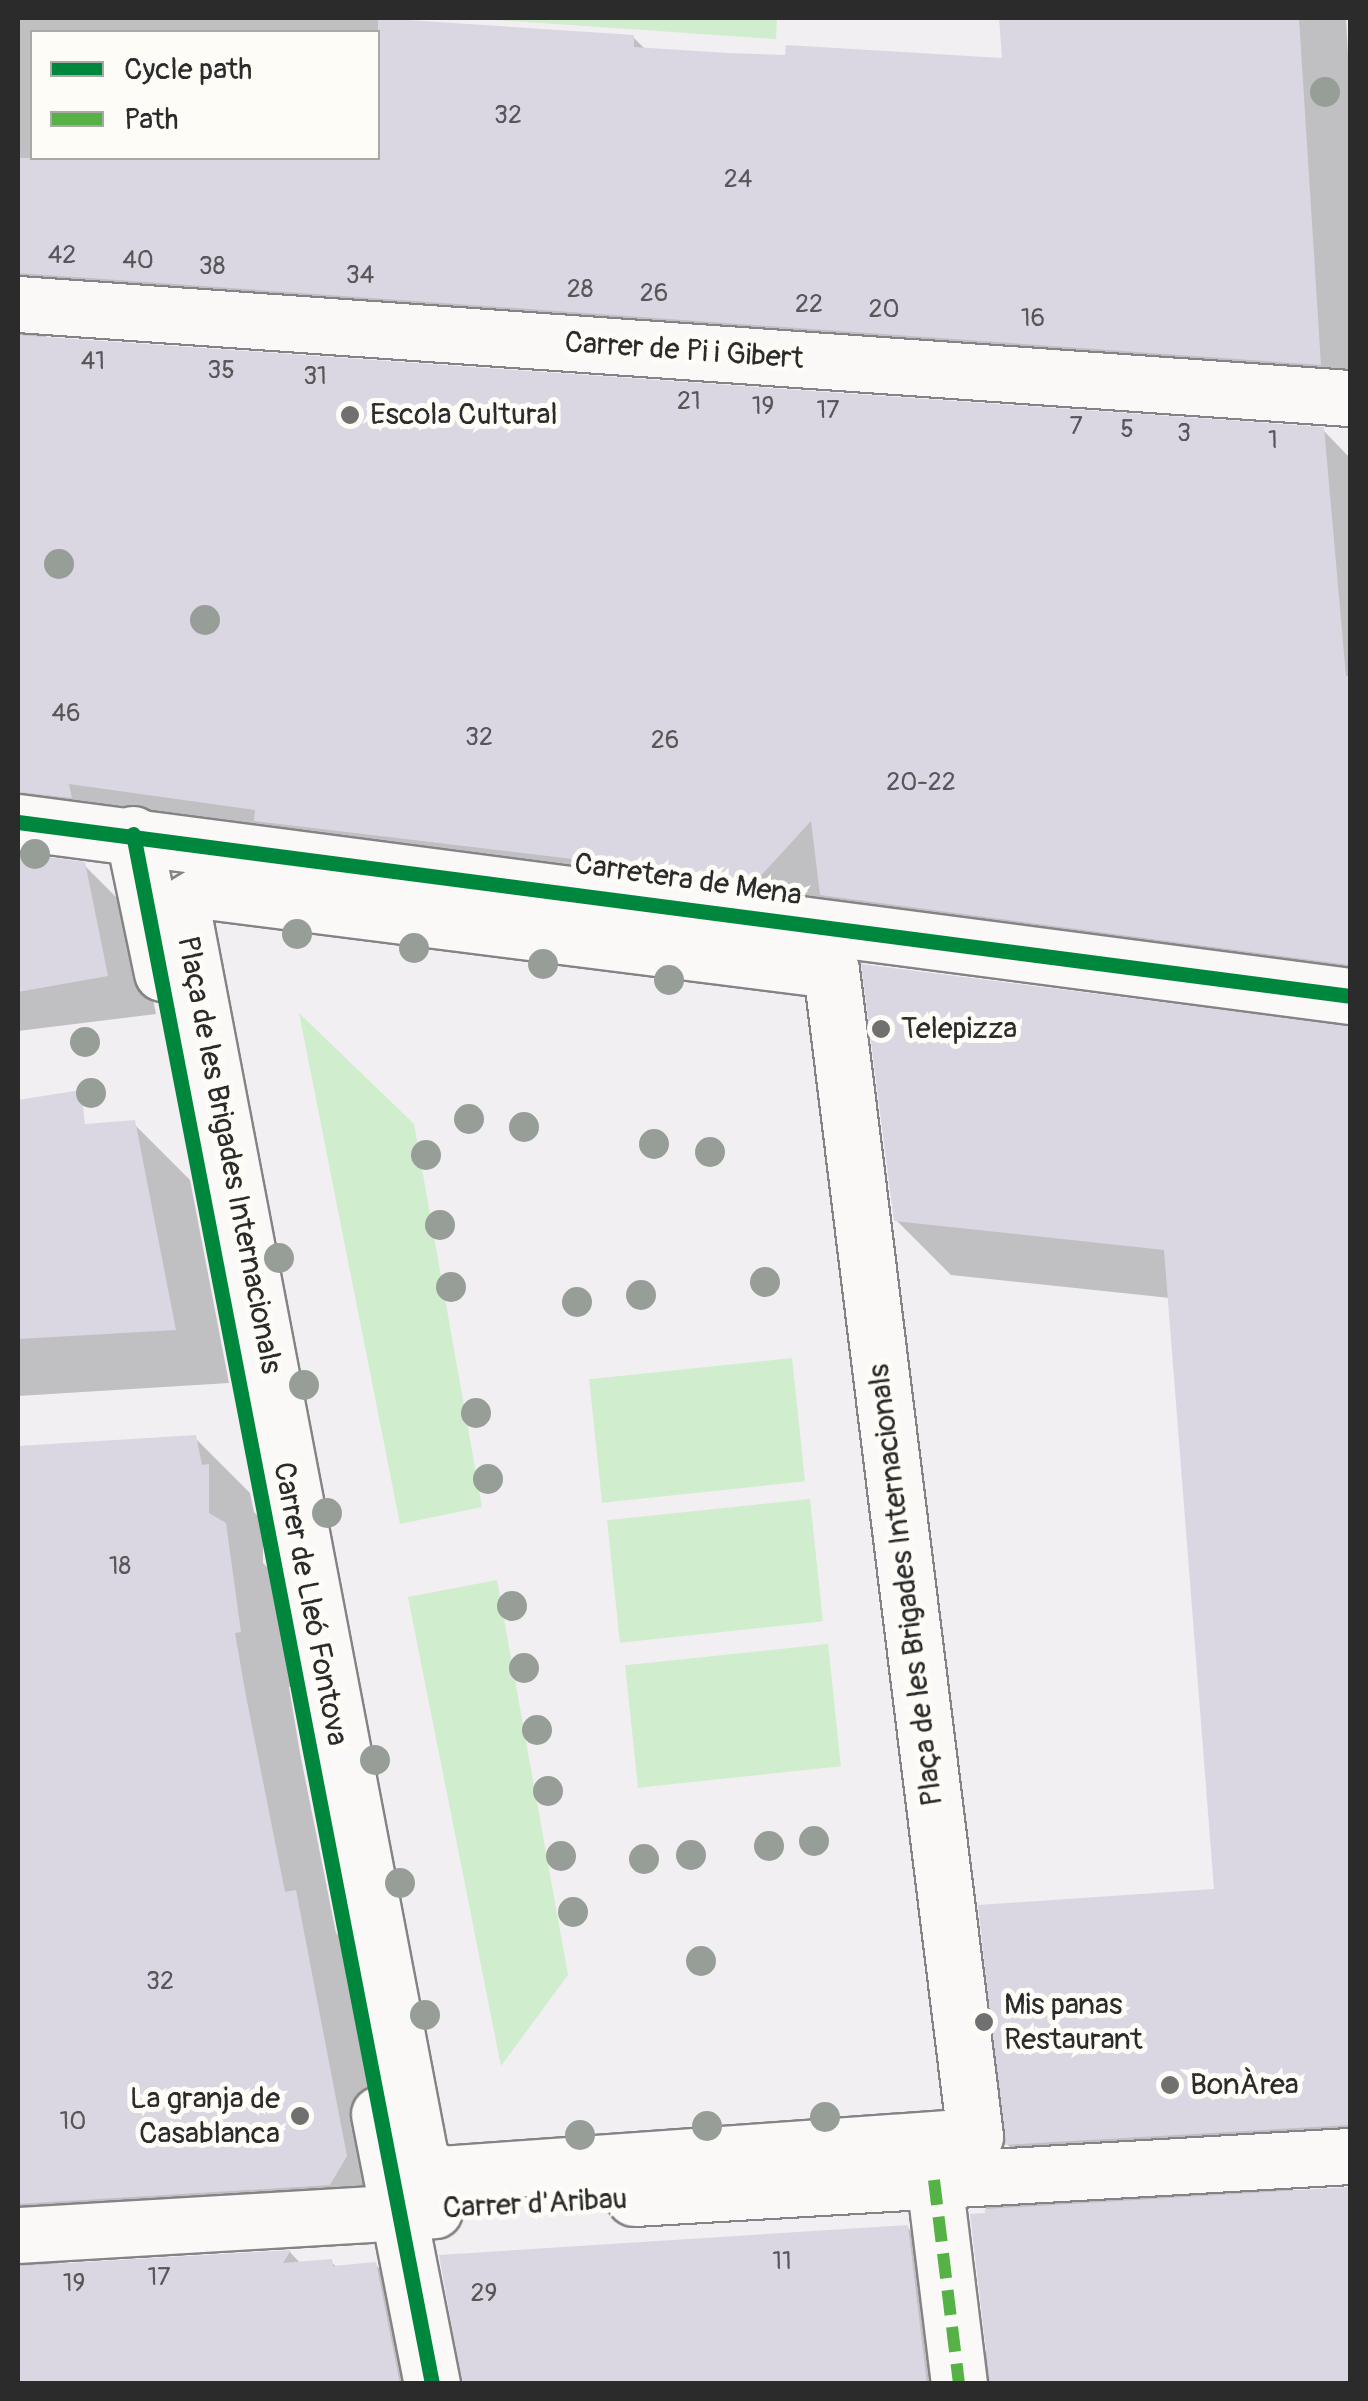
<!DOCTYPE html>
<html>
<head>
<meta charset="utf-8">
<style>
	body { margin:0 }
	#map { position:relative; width:1368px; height:2401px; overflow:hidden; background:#f1eff2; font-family:Pangolin,sans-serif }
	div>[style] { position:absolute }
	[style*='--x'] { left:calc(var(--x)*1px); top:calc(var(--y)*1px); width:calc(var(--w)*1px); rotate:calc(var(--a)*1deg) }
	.green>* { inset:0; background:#d0edcd; transform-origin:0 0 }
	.shadow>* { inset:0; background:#0003; transform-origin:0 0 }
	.building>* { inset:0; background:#dad7e2 }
	.roads { filter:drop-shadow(2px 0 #848385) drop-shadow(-2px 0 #848385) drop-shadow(0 2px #848385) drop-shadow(0 -2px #848385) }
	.street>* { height:55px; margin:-27.5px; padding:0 27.5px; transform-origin:27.5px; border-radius:27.5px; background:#faf9f8 }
	.quiet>* { height:12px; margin-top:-6px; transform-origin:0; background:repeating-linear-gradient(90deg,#56b246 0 25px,transparent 0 37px) }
	.cycleway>* { height:15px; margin:-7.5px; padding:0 7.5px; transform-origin:7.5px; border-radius:7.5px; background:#00873e }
	.trees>* { width:30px; height:30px; margin:-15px; border-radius:50%; background:#979e97 }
	.dots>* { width:28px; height:28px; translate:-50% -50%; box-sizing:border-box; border:5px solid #fdfcf7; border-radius:50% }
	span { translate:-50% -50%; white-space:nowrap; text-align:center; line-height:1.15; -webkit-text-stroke:10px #fdfcf7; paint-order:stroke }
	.number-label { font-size:25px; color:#575659 }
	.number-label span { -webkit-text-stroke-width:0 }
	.street-label { font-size:30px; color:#2b2b2b }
	.poi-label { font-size:30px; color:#2b2b2b }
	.left { translate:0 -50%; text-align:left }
	.right { translate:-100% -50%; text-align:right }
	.frame { position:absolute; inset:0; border:20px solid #2b2b2b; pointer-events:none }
	.legend { position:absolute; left:30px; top:30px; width:350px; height:130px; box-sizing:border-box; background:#fdfcf7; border:2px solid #a9a8a5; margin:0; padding:12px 18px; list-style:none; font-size:30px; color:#2b2b2b }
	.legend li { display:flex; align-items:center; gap:20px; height:50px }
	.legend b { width:50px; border:2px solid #a9a8a5 }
</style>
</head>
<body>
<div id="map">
	<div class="green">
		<i style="clip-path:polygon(467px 18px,777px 18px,776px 39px)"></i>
		<i style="clip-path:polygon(299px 1013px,414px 1124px,482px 1507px,400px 1524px)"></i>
		<i style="left:792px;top:1358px;width:124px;height:204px;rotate:84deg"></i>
		<i style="left:810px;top:1499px;width:123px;height:204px;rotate:84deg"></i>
		<i style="clip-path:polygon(497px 1580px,568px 1975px,501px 2066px,408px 1597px)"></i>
		<i style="left:828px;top:1644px;width:123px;height:204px;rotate:84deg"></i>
	</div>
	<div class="shadow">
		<i style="clip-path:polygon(evenodd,18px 18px,362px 18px,633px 37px,646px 50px,728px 56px,1004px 61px,1001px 18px,1346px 18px,1350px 90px,1350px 414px,58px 327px,42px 340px,1323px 430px,1350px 458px,1350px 1012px,58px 845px,41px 859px,84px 865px,136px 917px,156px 1014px,18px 1031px,18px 18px,32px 32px,378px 32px,378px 158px,32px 158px,32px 32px)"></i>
		<i style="clip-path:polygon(1350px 1028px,1350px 2182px,1061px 2199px,1007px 2144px,1216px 1891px,1170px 1298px,951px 1275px,896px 1220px)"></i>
		<i style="clip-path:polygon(135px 1125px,190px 1180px,229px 1383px,18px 1396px,18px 1130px)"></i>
		<i style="clip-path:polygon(195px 1438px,250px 1493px,254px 1512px,263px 1521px,263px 1563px,280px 1580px,294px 1686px,289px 1687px,300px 1753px,336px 1933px,350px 1947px,401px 2212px,71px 2258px,50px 2267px,290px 2252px,301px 2264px,331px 2262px,338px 2268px,375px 2264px,430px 2319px,443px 2384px,18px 2384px,18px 1447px)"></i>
		<i style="left:1350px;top:2190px;width:194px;height:364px;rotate:90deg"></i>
		<i style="clip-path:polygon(907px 2227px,962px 2282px,974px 2384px,465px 2384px)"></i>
	</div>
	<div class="building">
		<i style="clip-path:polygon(378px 18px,634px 35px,634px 47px,728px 53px,785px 55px,786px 45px,1002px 58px,999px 18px,1299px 18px,1321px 365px,18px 273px,18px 158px,378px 158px)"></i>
		<i style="clip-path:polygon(18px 335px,1324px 427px,1346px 676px,1350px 675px,1350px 965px,820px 895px,811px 821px,756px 881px,254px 821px,255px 810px,69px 784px,72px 798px,18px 792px)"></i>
		<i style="clip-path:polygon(18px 853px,85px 862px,108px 976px,18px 992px)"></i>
		<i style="clip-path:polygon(861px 964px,1350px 1026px,1350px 2125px,1004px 2145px,978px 1905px,1214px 1889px,1164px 1250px,894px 1221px)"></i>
		<i style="clip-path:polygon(81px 1090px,85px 1124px,135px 1120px,176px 1330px,18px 1339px,18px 1100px)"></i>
		<i style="clip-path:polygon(196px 1435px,202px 1465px,209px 1464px,209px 1513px,226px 1523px,241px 1632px,235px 1633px,246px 1696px,285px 1892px,296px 1890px,347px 2156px,330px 2185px,18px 2204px,18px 1446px)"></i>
		<i style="clip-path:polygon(1350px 2187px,1350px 2384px,990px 2384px,970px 2214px,985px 2213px,985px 2209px)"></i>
		<i style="clip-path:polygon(908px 2225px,927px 2384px,462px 2384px,439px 2255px)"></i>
		<i style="clip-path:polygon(291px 2250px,283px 2263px,332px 2259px,333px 2266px,376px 2262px,400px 2384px,18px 2384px,18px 2266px)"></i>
	</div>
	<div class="roads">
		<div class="street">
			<i style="--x:18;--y:304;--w:1335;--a:4.04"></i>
			<i style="--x:18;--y:822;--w:1343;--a:7.44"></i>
			<i style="--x:133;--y:834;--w:142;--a:78.2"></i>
			<i style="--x:206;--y:891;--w:630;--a:7.2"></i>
			<i style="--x:831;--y:970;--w:1175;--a:82.96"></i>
			<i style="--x:975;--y:2136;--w:535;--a:175.93"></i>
			<i style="--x:441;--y:2174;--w:23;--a:-149"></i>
			<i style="--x:421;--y:2162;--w:1271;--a:-100.79"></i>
			<i style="--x:183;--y:913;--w:10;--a:-73"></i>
			<i style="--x:186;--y:903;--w:23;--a:-31"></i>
			<i style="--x:379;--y:2114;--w:275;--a:78.9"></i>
			<i style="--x:934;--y:2180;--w:206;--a:83"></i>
			<i style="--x:634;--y:2198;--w:717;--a:-3.36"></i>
			<i style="--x:18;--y:2235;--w:417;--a:-3.4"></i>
		</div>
	</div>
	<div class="quiet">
		<i style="--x:934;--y:2180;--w:206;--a:83"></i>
	</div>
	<div class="cycleway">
		<i style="--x:18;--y:822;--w:1343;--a:7.44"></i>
		<i style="--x:133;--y:834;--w:1579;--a:79.08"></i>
	</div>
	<div class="trees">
		<i style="left:1325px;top:92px"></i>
		<i style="left:59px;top:564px"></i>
		<i style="left:205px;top:620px"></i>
		<i style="left:35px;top:854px"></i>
		<i style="left:297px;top:934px"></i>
		<i style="left:414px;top:948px"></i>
		<i style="left:543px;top:964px"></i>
		<i style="left:669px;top:980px"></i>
		<i style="left:85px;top:1042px"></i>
		<i style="left:91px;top:1093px"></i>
		<i style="left:469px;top:1119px"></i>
		<i style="left:524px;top:1127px"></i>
		<i style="left:654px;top:1144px"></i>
		<i style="left:710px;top:1152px"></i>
		<i style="left:426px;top:1155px"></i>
		<i style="left:440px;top:1225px"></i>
		<i style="left:279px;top:1258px"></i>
		<i style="left:765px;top:1282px"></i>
		<i style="left:451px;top:1287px"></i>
		<i style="left:641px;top:1295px"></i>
		<i style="left:577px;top:1302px"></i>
		<i style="left:304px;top:1385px"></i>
		<i style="left:476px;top:1413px"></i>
		<i style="left:488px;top:1479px"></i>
		<i style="left:327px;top:1513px"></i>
		<i style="left:512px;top:1606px"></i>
		<i style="left:524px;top:1668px"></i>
		<i style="left:537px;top:1730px"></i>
		<i style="left:375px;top:1760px"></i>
		<i style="left:548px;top:1791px"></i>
		<i style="left:814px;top:1841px"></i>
		<i style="left:769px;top:1846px"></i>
		<i style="left:691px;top:1855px"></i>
		<i style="left:561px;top:1856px"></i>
		<i style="left:644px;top:1859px"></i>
		<i style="left:400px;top:1883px"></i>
		<i style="left:573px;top:1912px"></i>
		<i style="left:701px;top:1961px"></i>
		<i style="left:425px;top:2015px"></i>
		<i style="left:825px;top:2117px"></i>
		<i style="left:707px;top:2126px"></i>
		<i style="left:580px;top:2135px"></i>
	</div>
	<div class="dots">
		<i style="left:350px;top:415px;background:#707071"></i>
		<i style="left:881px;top:1029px;background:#707071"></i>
		<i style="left:984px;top:2022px;background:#707071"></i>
		<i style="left:1170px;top:2085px;background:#707071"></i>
		<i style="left:300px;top:2116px;background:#707071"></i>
	</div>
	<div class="number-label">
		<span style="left:508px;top:116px">32</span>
		<span style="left:738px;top:180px">24</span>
		<span style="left:62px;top:256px">42</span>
		<span style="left:138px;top:261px">40</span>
		<span style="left:212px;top:267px">38</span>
		<span style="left:360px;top:276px">34</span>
		<span style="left:580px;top:290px">28</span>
		<span style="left:654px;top:294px">26</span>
		<span style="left:809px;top:305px">22</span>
		<span style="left:884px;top:310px">20</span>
		<span style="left:1033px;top:319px">16</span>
		<span style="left:93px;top:362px">41</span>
		<span style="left:221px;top:371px">35</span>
		<span style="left:315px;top:377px">31</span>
		<span style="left:689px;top:402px">21</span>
		<span style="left:763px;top:407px">19</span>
		<span style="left:828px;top:411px">17</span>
		<span style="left:1076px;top:427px">7</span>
		<span style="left:1127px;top:430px">5</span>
		<span style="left:1184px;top:434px">3</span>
		<span style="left:1273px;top:441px">1</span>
		<span style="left:66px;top:714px">46</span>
		<span style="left:479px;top:738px">32</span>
		<span style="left:665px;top:741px">26</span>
		<span style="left:921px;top:783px">20-22</span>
		<span style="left:120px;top:1567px">18</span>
		<span style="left:160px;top:1982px">32</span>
		<span style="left:73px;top:2122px">10</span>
		<span style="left:782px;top:2262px">11</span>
		<span style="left:159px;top:2278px">17</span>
		<span style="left:74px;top:2284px">19</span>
		<span style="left:484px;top:2294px">29</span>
	</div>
	<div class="street-label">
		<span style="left:684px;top:351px;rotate:4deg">Carrer de Pi i Gibert</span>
		<span style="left:688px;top:880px;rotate:8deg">Carretera de Mena</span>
		<span style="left:229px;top:1155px;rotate:79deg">Plaça de les Brigades Internacionals</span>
		<span style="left:906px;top:1585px;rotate:-97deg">Plaça de les Brigades Internacionals</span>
		<span style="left:310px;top:1604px;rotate:79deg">Carrer de Lleó Fontova</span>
		<span style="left:535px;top:2204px;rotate:-3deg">Carrer d'Aribau</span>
	</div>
	<div class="poi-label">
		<span class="left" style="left:370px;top:415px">Escola Cultural</span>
		<span class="left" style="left:901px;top:1029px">Telepizza</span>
		<span class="left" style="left:1004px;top:2022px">Mis panas<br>Restaurant</span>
		<span class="left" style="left:1190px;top:2085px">BonÀrea</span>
		<span class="right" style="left:280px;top:2116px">La granja de<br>Casablanca</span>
	</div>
	<div class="frame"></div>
	<ul class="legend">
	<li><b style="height:12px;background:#00873e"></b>Cycle path</li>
	<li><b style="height:12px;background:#56b246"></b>Path</li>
	</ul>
</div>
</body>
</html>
